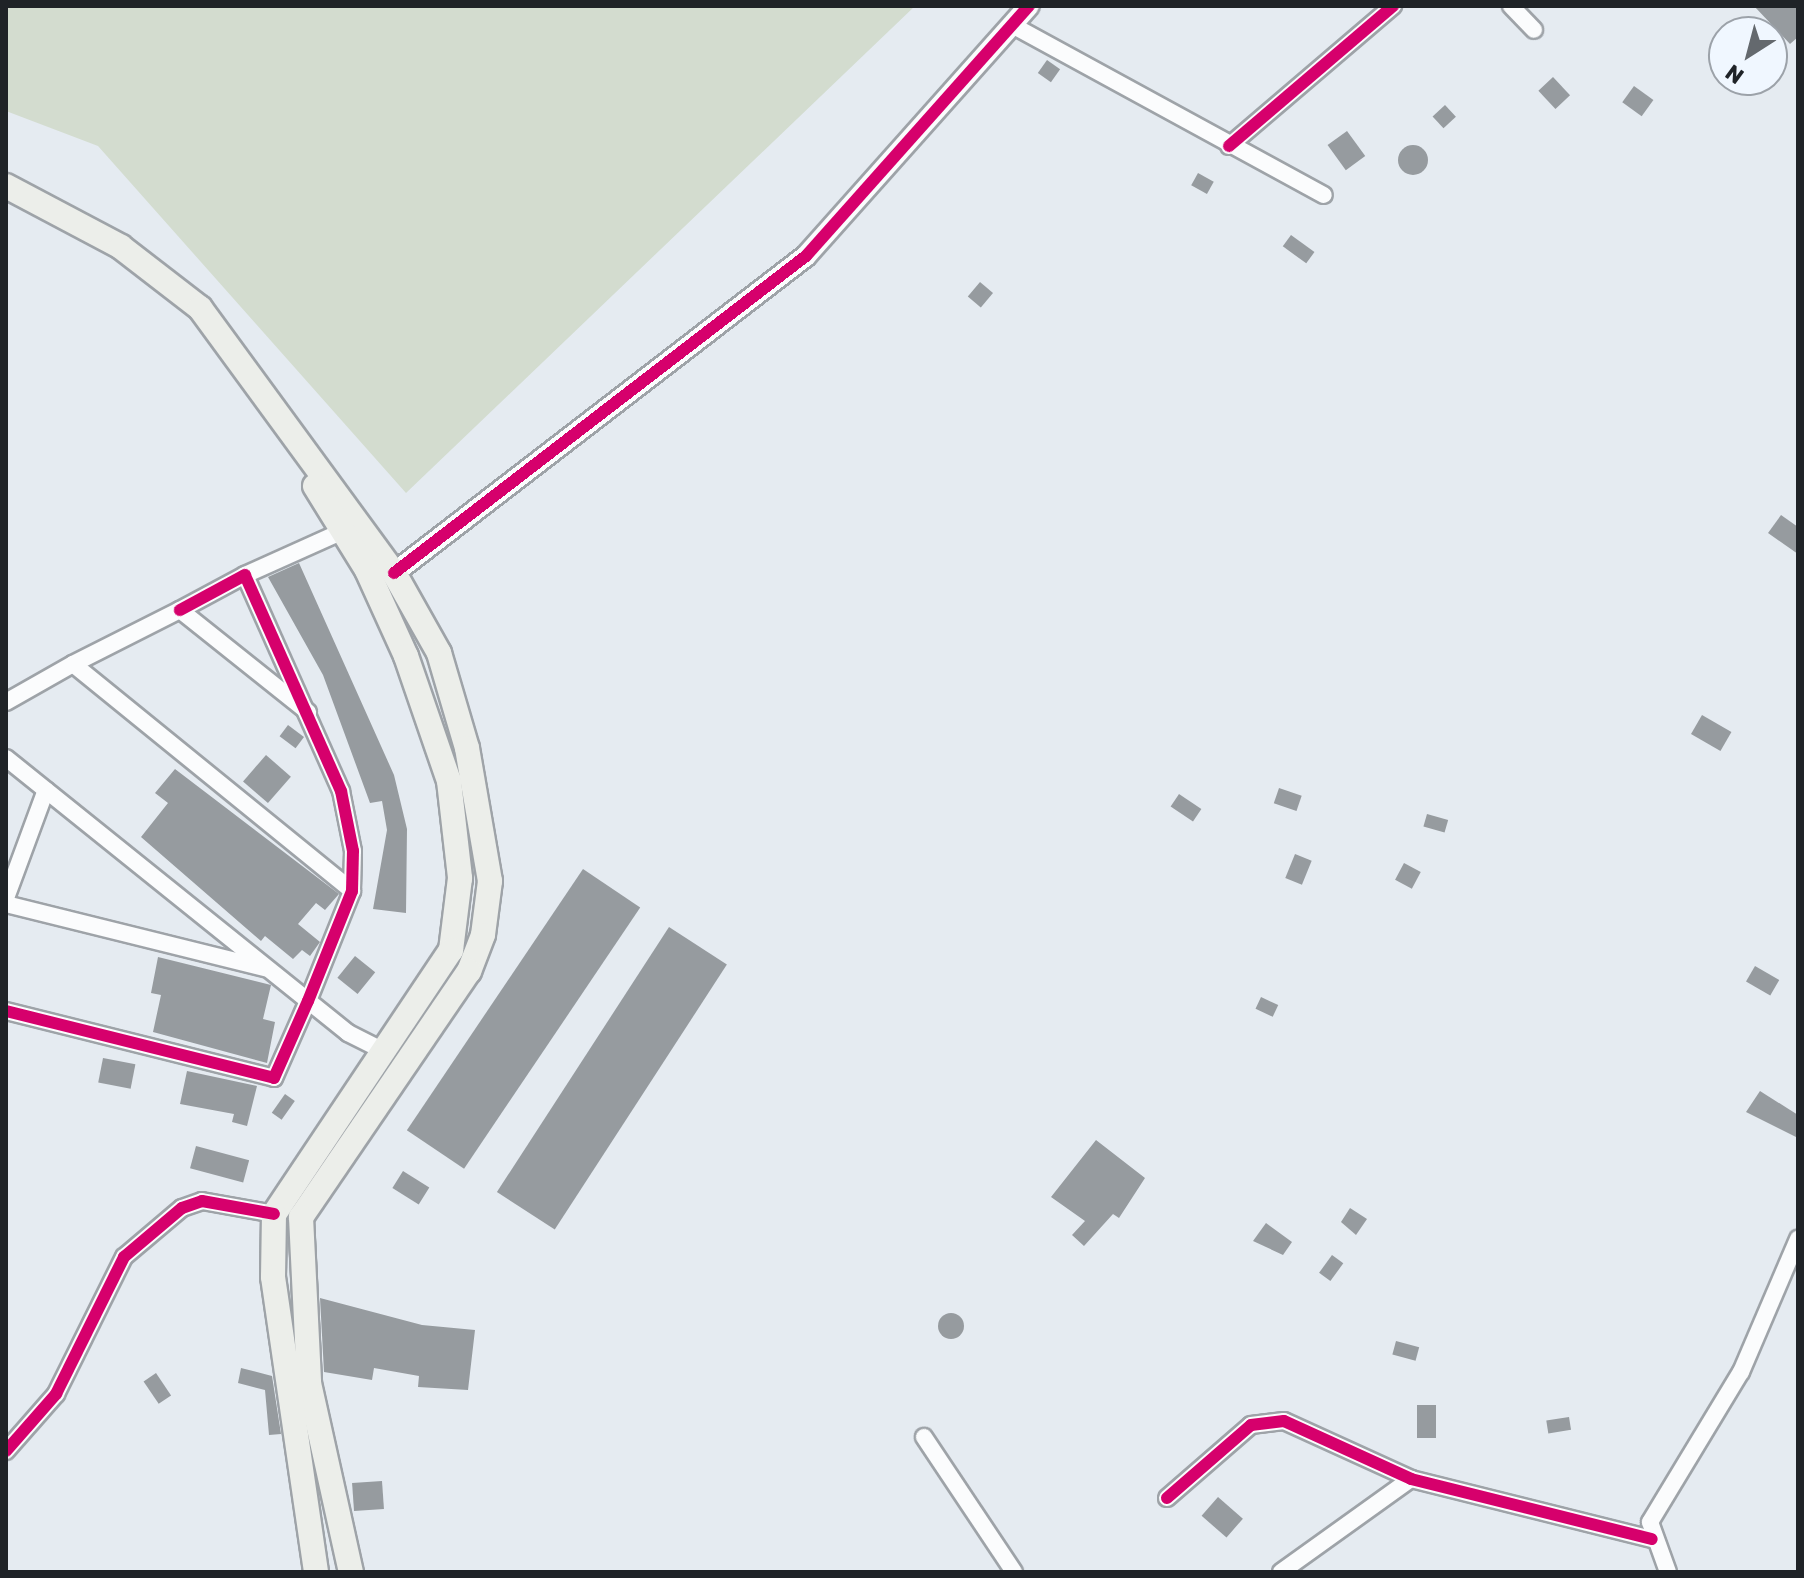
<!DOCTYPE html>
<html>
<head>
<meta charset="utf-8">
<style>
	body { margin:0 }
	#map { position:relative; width:1804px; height:1578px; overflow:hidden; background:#e5ebf1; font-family:Rubik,sans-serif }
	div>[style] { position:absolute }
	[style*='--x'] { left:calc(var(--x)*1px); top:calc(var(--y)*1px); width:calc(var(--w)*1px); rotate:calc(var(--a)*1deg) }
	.green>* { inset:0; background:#d3dccf }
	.building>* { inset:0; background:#969b9f; transform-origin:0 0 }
	.round { border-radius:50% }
	.roads { filter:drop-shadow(2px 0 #9ea3a8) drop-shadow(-2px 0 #9ea3a8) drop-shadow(0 2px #9ea3a8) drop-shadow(0 -2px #9ea3a8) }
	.minor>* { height:16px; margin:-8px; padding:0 8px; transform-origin:8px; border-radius:8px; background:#fbfcfd }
	.tertiary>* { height:20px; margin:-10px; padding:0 10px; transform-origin:10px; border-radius:10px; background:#fbfcfd }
	.secondary>* { height:24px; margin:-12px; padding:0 12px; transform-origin:12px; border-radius:12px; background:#eceeea }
	.cycleway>* { height:12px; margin:-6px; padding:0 6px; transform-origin:6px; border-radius:6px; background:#d6006c }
	span { translate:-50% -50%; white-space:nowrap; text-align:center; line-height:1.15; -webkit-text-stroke:8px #f0f7ff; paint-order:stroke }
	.frame { position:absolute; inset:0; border:8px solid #1f2327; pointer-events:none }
	.north { position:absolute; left:1708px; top:16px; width:80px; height:80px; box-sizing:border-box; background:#f0f7ff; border:2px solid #9ca2a9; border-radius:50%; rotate:216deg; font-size:22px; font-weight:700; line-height:32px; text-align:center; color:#1f2327 }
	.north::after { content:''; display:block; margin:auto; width:28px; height:36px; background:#64696e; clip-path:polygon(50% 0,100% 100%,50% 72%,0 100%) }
</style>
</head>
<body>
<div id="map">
	<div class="green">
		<i style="clip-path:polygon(6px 6px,915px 6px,406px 493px,98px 146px,6px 111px)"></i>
	</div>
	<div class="building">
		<i style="clip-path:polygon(1754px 6px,1798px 6px,1798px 37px,1790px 44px)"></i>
		<i style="left:1047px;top:60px;width:16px;height:16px;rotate:35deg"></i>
		<i style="left:1553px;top:77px;width:25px;height:20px;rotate:47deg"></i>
		<i style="left:1634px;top:86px;width:24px;height:20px;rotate:36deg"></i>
		<i style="left:1445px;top:105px;width:16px;height:17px;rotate:47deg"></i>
		<i style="left:1347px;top:131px;width:31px;height:24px;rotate:54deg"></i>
		<i class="round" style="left:1398px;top:145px;width:30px;height:30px"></i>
		<i style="left:1198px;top:173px;width:18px;height:14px;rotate:29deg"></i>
		<i style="left:1291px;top:235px;width:29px;height:14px;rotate:36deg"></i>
		<i style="left:980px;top:282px;width:17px;height:19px;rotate:40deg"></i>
		<i style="clip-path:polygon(1781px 515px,1798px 527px,1798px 554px,1768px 533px)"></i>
		<i style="clip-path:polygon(299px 563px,394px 775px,407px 829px,406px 913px,373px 909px,387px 830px,382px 801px,370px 803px,323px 675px,268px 577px)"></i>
		<i style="left:1702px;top:715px;width:34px;height:22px;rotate:30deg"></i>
		<i style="left:288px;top:725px;width:20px;height:14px;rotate:37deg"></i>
		<i style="left:266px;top:755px;width:33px;height:35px;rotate:41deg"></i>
		<i style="clip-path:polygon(175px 769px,339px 894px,325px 910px,316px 903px,298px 924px,320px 942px,310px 956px,302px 950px,293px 959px,265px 936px,261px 941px,141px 837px,168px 803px,155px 793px)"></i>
		<i style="left:1279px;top:788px;width:24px;height:16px;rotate:19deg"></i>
		<i style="left:1179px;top:794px;width:27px;height:15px;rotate:34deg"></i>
		<i style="left:1427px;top:814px;width:22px;height:13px;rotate:16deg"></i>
		<i style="left:1295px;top:854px;width:18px;height:26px;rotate:22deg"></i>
		<i style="left:1404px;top:863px;width:19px;height:19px;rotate:28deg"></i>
		<i style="left:583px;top:869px;width:69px;height:315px;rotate:34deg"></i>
		<i style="left:669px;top:927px;width:69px;height:316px;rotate:33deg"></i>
		<i style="left:355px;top:956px;width:26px;height:28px;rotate:39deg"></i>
		<i style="clip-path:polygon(158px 957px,271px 985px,263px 1019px,275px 1022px,267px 1063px,153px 1032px,161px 995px,151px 993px)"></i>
		<i style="left:1755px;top:966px;width:28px;height:18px;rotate:30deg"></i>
		<i style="left:1261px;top:997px;width:19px;height:13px;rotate:25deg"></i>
		<i style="left:103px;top:1058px;width:33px;height:25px;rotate:11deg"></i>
		<i style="clip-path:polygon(187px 1071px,257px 1086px,247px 1126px,232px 1122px,234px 1114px,180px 1104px)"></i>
		<i style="clip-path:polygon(1760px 1091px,1798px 1115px,1798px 1138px,1746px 1112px)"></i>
		<i style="left:285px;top:1094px;width:12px;height:23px;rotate:35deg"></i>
		<i style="clip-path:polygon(1096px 1140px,1145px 1178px,1119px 1218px,1113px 1214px,1084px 1246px,1072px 1235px,1085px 1221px,1051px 1197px)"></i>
		<i style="left:196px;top:1146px;width:55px;height:23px;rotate:15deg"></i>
		<i style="left:403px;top:1171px;width:31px;height:20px;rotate:32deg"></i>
		<i style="clip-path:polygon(1350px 1208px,1367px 1219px,1356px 1235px,1341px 1222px)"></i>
		<i style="clip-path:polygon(1266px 1223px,1292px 1242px,1283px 1255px,1253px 1241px)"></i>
		<i style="left:1332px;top:1255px;width:14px;height:22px;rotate:36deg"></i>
		<i style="clip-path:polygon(320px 1298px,422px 1325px,475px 1330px,468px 1390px,418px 1387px,419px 1376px,374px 1368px,372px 1380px,324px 1372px)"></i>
		<i class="round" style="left:938px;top:1313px;width:26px;height:26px"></i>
		<i style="left:1396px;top:1341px;width:24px;height:14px;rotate:15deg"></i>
		<i style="clip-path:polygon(241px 1368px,272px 1376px,281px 1434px,269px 1435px,265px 1390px,238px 1383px)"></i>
		<i style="left:156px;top:1373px;width:27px;height:15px;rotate:56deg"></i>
		<i style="left:1417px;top:1405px;width:19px;height:33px"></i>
		<i style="left:1569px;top:1417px;width:13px;height:23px;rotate:81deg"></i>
		<i style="left:382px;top:1481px;width:28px;height:30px;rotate:86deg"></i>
		<i style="left:1218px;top:1497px;width:33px;height:25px;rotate:41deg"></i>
	</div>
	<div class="roads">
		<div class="minor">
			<i style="--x:1511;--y:6;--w:33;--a:46"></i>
			<i style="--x:1012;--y:25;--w:355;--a:28.6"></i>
			<i style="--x:1229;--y:146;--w:216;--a:-40.5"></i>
			<i style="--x:245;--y:575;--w:107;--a:-24.2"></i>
			<i style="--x:73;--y:664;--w:120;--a:-26.8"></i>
			<i style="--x:180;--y:610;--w:164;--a:38.6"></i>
			<i style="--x:6;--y:702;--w:77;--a:-29.6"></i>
			<i style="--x:73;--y:664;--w:360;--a:39.1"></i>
			<i style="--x:6;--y:758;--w:439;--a:38.8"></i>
			<i style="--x:348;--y:1033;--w:42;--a:26.6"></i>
			<i style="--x:6;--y:898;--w:115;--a:-69.7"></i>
			<i style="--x:6;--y:904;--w:267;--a:13.9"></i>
			<i style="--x:6;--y:1011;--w:276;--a:14"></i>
			<i style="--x:274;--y:1078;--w:84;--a:-66.2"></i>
			<i style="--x:308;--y:1001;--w:118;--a:-68.2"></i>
			<i style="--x:352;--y:891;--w:40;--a:-88.6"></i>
			<i style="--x:353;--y:851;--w:61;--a:-101.3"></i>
			<i style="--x:341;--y:791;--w:236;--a:-114"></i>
			<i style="--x:245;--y:575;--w:74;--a:151.7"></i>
			<i style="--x:924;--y:1437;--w:162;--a:56.3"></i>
			<i style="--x:6;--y:1451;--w:76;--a:-48.7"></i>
			<i style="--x:56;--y:1394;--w:153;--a:-63.6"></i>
			<i style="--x:124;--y:1257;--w:76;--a:-40.2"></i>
			<i style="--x:182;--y:1208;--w:21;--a:-19"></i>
			<i style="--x:202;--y:1201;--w:73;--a:10.2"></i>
			<i style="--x:1167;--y:1498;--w:111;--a:-41"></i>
			<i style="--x:1251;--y:1425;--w:33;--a:-7"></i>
			<i style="--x:1284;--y:1421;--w:140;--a:24.5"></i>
			<i style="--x:1411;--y:1479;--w:248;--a:14"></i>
			<i style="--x:1281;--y:1572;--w:160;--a:-35.6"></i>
			<i style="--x:1668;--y:1572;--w:53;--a:-109.8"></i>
			<i style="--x:1650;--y:1522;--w:175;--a:-58.8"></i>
			<i style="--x:1741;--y:1372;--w:145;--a:-66.8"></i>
		</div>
		<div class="tertiary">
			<i style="--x:394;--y:573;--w:520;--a:-37.58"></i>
			<i style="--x:806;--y:256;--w:335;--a:-48.3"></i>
		</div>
		<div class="secondary">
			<i style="--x:6;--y:186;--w:130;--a:27.9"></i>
			<i style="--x:121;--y:247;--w:100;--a:37.7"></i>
			<i style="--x:200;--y:308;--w:328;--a:53.8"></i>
			<i style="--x:394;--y:573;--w:92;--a:60.6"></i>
			<i style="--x:439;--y:653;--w:99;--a:73.6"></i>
			<i style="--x:467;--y:748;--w:135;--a:80.2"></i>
			<i style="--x:490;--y:881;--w:54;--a:97.4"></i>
			<i style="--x:483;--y:935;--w:39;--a:111"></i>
			<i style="--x:469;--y:971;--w:298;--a:124.3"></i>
			<i style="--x:301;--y:1217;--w:166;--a:87.2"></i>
			<i style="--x:309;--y:1383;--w:194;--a:77.5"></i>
			<i style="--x:315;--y:486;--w:99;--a:58.2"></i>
			<i style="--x:367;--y:570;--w:94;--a:65.6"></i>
			<i style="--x:406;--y:656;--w:132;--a:71"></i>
			<i style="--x:449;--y:781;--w:98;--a:83.5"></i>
			<i style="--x:460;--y:878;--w:73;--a:97.1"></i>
			<i style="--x:451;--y:950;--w:318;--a:123.8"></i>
			<i style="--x:274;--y:1214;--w:63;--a:90.9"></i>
			<i style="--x:273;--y:1277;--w:298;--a:81.7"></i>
		</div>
	</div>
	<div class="cycleway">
		<i style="--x:1229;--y:146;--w:216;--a:-40.5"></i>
		<i style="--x:394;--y:573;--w:520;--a:-37.58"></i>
		<i style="--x:806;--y:256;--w:335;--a:-48.3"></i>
		<i style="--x:6;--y:1011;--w:276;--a:14"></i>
		<i style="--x:274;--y:1078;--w:84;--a:-66.2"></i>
		<i style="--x:308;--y:1001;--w:118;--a:-68.2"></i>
		<i style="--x:352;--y:891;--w:40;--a:-88.6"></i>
		<i style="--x:353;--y:851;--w:61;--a:-101.3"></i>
		<i style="--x:341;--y:791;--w:236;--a:-114"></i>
		<i style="--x:245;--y:575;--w:74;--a:151.7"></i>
		<i style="--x:6;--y:1451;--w:76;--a:-48.7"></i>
		<i style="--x:56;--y:1394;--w:153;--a:-63.6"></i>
		<i style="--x:124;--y:1257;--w:76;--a:-40.2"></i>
		<i style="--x:182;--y:1208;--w:21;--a:-19"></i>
		<i style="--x:202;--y:1201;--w:73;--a:10.2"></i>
		<i style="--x:1167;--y:1498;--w:111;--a:-41"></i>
		<i style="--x:1251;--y:1425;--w:33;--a:-7"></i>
		<i style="--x:1284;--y:1421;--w:140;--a:24.5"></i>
		<i style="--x:1411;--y:1479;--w:248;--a:14"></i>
	</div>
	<div class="frame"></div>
	<div class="north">N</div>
</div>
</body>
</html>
